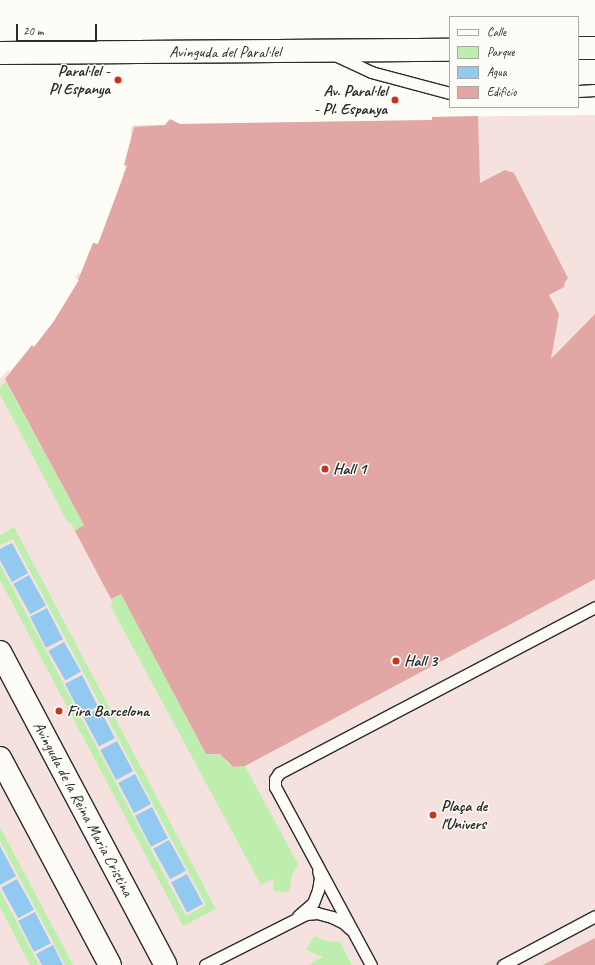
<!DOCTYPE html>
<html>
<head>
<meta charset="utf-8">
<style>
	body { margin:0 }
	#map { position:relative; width:595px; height:965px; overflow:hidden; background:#fdfcf7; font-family:Caveat,sans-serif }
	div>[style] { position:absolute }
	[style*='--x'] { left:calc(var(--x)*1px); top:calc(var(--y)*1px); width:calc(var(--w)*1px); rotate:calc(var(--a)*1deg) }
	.built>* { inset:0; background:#f5e2de }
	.green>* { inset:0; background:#bdeead }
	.water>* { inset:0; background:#92c9f0; transform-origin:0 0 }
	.building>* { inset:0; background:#e2a7a4 }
	.roads { filter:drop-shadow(1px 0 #2b2b2b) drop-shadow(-1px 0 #2b2b2b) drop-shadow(0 1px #2b2b2b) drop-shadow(0 -1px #2b2b2b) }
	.service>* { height:11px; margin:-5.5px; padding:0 5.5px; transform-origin:5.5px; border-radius:5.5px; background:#fdfcf7 }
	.tertiary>* { height:22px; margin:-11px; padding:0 11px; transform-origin:11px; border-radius:11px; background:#fdfcf7 }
	.secondary>* { height:22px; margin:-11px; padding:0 11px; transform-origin:11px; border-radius:11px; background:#fdfcf7 }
	.dots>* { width:11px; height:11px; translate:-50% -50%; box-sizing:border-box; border:2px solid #fdfcf7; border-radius:50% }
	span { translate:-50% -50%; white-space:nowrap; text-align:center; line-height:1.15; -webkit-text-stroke:3px #fdfcf7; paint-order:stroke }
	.street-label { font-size:16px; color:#2b2b2b }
	.poi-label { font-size:16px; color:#2b2b2b; font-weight:700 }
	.right { translate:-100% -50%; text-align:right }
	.left { translate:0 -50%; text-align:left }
	.legend { position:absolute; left:449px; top:16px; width:130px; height:92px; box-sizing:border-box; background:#fdfcf7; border:1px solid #a9a8a5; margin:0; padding:5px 7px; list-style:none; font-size:12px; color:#2b2b2b }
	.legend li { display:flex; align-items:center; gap:8px; height:20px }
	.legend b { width:20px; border:1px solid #a9a8a5 }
	.scale { position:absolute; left:16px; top:24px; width:81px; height:18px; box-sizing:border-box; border:2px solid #2b2b2b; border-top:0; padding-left:5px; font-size:12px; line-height:14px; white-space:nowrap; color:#2b2b2b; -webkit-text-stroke:3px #fdfcf7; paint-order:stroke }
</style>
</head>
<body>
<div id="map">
	<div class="built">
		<i style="clip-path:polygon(595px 115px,595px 965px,0 965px,0 379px,8px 370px,10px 372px,31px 347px,34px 347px,54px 321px,79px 280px,75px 278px,78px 273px,81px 274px,93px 243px,98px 244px,122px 181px,132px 134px,130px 133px,131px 127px,134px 125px,165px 125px,168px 121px,180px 124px,432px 120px,432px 117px)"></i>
	</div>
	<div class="green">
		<i style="clip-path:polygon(6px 382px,84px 525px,75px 531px,71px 523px,68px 523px,0 394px,0 386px)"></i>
		<i style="clip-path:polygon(14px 527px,216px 909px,183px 926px,0 580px,0 564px,186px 916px,206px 905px,13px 539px,0 545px,0 535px)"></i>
		<i style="clip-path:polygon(121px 594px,206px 754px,222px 755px,228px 764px,233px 767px,245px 766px,298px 864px,292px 875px,289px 892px,274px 891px,273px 879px,261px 885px,110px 605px,113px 603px,111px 599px)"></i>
		<i style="clip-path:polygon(0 827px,73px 965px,65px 965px,0 841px)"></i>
		<i style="clip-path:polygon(0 890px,39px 965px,30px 965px,0 907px)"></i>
		<i style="clip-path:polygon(314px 936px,327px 941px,340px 942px,352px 965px,308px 965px,323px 957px,306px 950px)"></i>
	</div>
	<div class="water">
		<i style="clip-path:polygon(12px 543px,28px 573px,12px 582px,0 560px,0 549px)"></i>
		<i style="left:29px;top:575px;width:35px;height:18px;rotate:61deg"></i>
		<i style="left:47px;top:608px;width:35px;height:19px;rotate:63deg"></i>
		<i style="left:64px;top:642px;width:34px;height:18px;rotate:60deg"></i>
		<i style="left:82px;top:675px;width:35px;height:19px;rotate:63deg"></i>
		<i style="left:99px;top:708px;width:34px;height:18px;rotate:62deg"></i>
		<i style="left:117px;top:741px;width:34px;height:19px;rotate:62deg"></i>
		<i style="left:135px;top:774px;width:34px;height:19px;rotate:62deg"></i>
		<i style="left:152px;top:807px;width:35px;height:19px;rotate:63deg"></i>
		<i style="left:169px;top:840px;width:35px;height:18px;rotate:61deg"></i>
		<i style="clip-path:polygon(0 846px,16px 876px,0 885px)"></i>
		<i style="left:187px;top:874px;width:34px;height:18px;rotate:62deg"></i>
		<i style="left:17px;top:879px;width:35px;height:18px;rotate:61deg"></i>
		<i style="left:35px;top:912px;width:35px;height:19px;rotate:63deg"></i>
		<i style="clip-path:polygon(53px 945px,63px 965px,42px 965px,36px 954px)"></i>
	</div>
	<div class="building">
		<i style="clip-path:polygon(478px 116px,480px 183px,505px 170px,514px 173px,568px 278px,565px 282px,564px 287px,549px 295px,559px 314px,551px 359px,595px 314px,595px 579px,245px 766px,233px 767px,220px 754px,206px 754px,121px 594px,111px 599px,75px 531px,84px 525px,5px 379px,32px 345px,34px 347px,54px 321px,79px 280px,78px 280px,93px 243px,98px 244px,127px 166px,124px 165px,134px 127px,165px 125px,170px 119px,180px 124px,432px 120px,432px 117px)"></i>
		<i style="clip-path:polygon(595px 938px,595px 965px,543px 965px)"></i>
	</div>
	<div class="roads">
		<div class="service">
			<i style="--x:337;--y:56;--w:38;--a:25"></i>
			<i style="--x:371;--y:72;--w:82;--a:14.9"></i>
			<i style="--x:578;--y:91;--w:17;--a:-3"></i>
			<i style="--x:298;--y:916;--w:20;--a:-41"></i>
			<i style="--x:313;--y:903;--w:14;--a:-69"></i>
			<i style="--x:318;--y:890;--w:13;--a:-81"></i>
			<i style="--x:320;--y:877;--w:6;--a:-108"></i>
			<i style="--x:205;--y:965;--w:113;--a:-26.8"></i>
			<i style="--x:306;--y:914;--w:11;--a:-5"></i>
			<i style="--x:317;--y:913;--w:16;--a:15"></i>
			<i style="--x:332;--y:917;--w:13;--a:27"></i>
			<i style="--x:344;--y:923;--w:8;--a:45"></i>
			<i style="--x:371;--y:965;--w:202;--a:-118.3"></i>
			<i style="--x:275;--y:787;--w:8;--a:-90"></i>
			<i style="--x:275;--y:779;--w:7;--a:-56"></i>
			<i style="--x:279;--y:773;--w:357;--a:-27.7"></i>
			<i style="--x:503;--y:965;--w:104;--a:-28"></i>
		</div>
		<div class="tertiary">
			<i style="--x:0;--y:652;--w:354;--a:62.1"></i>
			<i style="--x:0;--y:758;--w:234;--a:62"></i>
		</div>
		<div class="secondary">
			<i style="--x:578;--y:48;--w:17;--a:0"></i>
			<i style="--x:0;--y:53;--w:450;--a:-0.4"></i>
		</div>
	</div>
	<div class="dots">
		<i style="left:118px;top:80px;background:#c8321e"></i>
		<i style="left:395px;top:100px;background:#c8321e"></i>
		<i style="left:325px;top:469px;background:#c8321e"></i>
		<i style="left:396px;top:661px;background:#c8321e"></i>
		<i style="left:59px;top:711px;background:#c8321e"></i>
		<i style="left:433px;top:815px;background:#c8321e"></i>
	</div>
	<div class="street-label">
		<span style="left:225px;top:52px">Avinguda del Paral·lel</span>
		<span style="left:83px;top:809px;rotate:62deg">Avinguda de la Reina Maria Cristina</span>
	</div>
	<div class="poi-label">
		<span class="right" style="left:110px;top:80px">Paral·lel -<br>Pl Espanya</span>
		<span class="right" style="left:387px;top:100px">Av. Paral·lel<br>- Pl. Espanya</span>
		<span class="left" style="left:333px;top:469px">Hall 1</span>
		<span class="left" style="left:404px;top:661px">Hall 3</span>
		<span class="left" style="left:67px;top:711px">Fira Barcelona</span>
		<span class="left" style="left:441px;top:815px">Plaça de<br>l'Univers</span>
	</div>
	<ul class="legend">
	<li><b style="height:5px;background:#fdfcf7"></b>Calle</li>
	<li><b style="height:11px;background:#bdeead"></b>Parque</li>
	<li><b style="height:11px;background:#92c9f0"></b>Agua</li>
	<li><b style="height:11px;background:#e2a7a4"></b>Edificio</li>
	</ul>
	<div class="scale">20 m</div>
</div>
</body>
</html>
